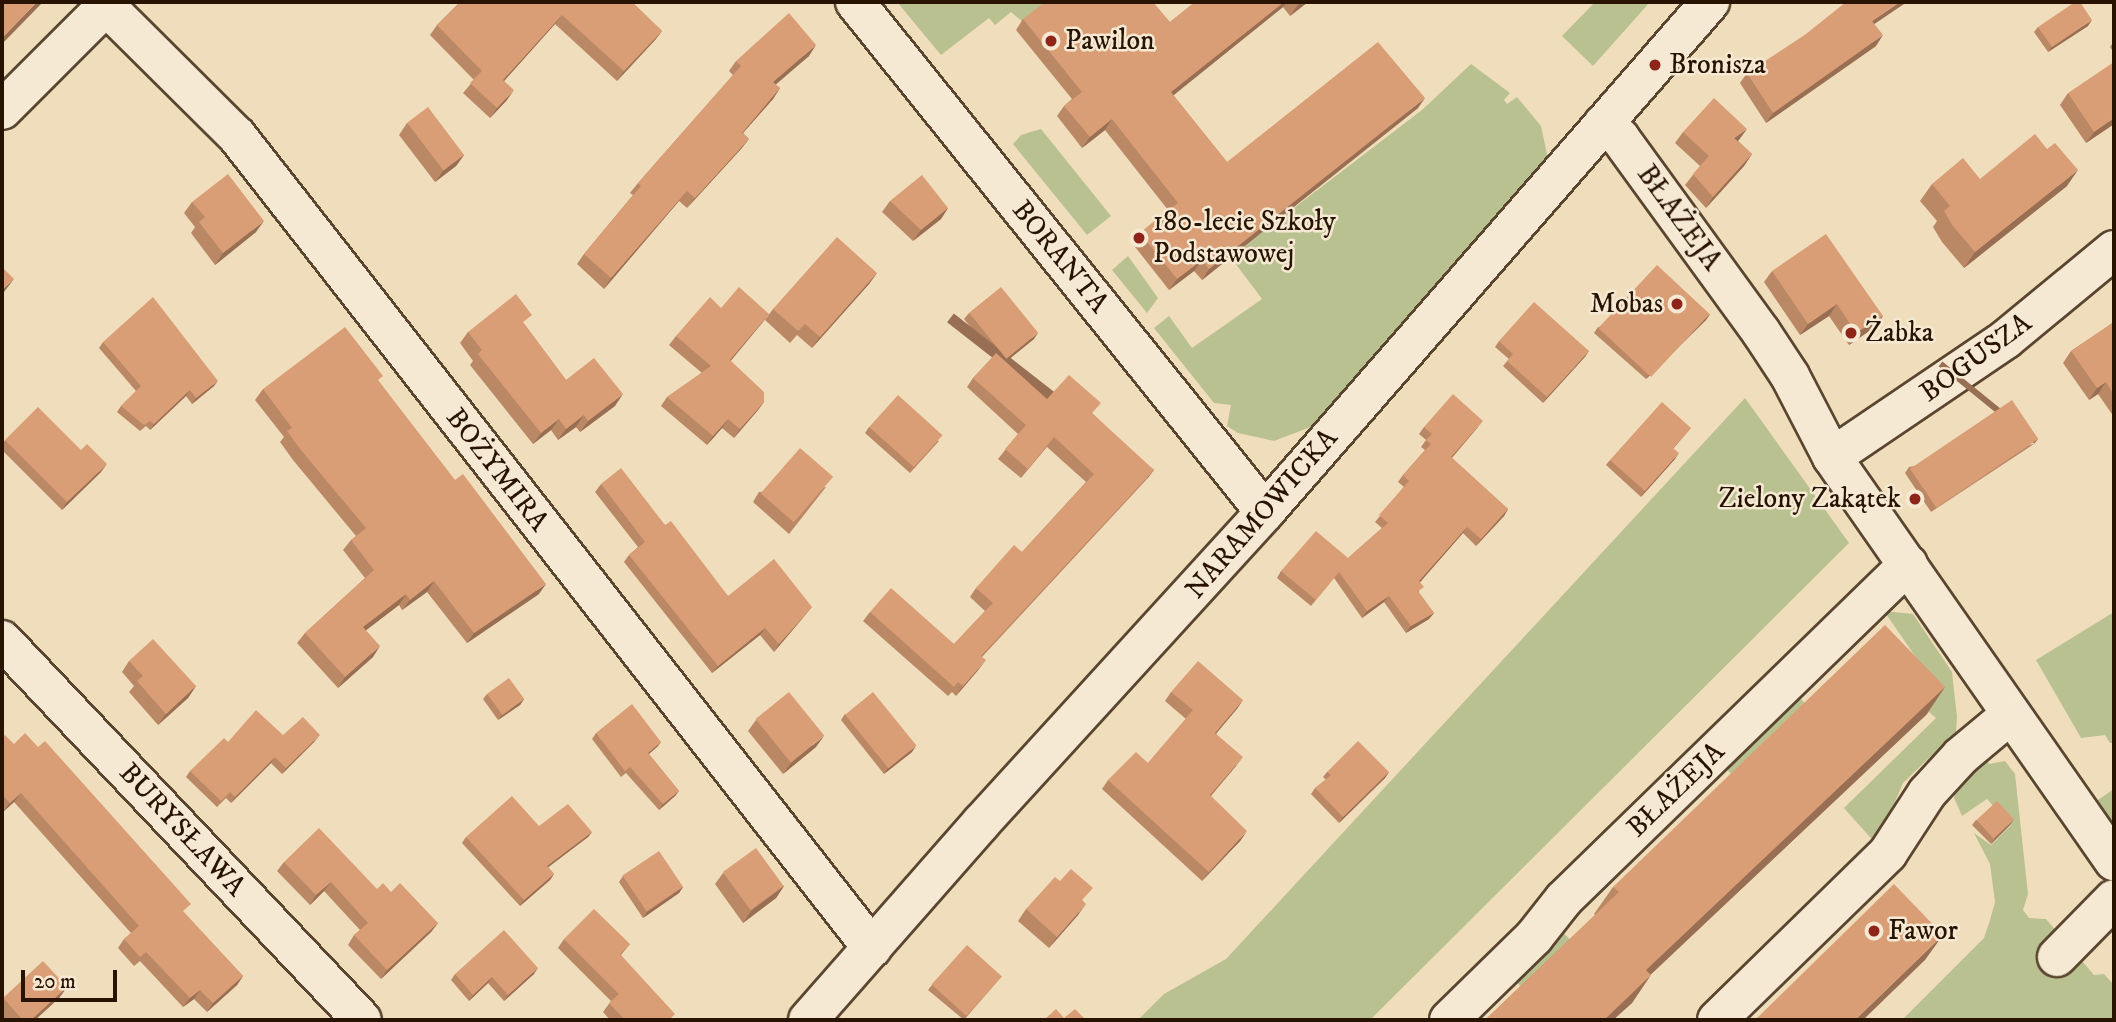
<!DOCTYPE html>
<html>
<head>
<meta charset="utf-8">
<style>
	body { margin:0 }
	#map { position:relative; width:2116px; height:1022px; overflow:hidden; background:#f0ddbc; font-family:"IM FELL DW Pica",serif }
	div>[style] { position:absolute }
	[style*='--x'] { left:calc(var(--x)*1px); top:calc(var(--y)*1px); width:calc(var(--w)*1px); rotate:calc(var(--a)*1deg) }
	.green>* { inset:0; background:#bac191; transform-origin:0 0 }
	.roads { filter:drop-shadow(2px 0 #5a452f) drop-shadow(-2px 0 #5a452f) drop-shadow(0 2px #5a452f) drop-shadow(0 -2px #5a452f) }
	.minor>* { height:38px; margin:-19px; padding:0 19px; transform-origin:19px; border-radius:19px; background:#f5e9d3 }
	.wall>* { inset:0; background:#b86 }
	.shaded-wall>* { inset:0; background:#996f53; transform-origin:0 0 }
	.building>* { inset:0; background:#da9e77; transform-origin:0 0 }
	.dots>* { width:19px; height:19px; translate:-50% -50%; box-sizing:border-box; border:4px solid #f5e9d3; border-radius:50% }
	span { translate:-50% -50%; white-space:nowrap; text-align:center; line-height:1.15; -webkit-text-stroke:5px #f5e9d3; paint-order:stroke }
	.poi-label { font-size:28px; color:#281200 }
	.left { translate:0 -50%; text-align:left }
	.right { translate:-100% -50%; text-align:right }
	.street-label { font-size:28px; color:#281200 }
	.frame { position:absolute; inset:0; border:4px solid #281200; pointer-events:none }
	.scale { position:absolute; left:21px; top:970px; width:96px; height:32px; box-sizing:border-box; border:4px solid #281200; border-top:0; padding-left:9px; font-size:21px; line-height:24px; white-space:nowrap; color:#281200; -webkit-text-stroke:5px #f5e9d3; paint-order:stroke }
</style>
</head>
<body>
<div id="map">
	<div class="green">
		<i style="clip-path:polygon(897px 2px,1051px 2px,1024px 23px,1011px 12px,995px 25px,989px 18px,941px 55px)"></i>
		<i style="clip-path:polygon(1595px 2px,1650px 2px,1593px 66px,1562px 36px)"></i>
		<i style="clip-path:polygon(1471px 64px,1510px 93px,1504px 100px,1507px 104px,1517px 97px,1541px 126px,1549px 163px,1534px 181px,1530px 178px,1313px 426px,1274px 441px,1238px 433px,1227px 426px,1231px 405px,1214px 403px,1154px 328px,1169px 316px,1192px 348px,1262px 299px,1232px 259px,1239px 250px,1422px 110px)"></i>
		<i style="clip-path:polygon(1041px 129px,1111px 216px,1087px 235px,1013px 144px,1021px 135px)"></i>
		<i style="clip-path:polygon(1128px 256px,1158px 298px,1147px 313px,1112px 270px)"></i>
		<i style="clip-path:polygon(1745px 398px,1849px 543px,1370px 1020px,1138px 1020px,1164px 994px,1226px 959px)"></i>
		<i style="clip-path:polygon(1884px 611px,1913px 614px,1952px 672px,1957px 717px,1956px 732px,1903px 783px,1877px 845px,1844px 808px,1936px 718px,1929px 712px,1926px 715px,1917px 659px)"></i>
		<i style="clip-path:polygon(2114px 612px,2114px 743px,2110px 743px,2105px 735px,2081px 738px,2036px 660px)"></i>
		<i style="left:1800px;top:698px;width:13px;height:102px;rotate:48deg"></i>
		<i style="clip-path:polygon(1983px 755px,1989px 764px,2005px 761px,2015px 774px,2028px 894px,2023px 910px,2029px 918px,2046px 919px,2094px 975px,2104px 974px,2114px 985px,2114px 1020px,1902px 1020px,1984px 938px,1990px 920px,1995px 902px,1990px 864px,1974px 833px,1991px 845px,2011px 825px,1987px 799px,1962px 816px,1954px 798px,1955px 789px)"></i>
		<i style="clip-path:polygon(2114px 789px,2114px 821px,2089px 806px)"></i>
		<i style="clip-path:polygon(1560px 930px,1575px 944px,1526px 991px,1516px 982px,1549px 949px)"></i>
	</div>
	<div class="roads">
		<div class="minor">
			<i style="--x:855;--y:2;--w:654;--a:51.2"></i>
			<i style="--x:106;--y:6;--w:185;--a:44.8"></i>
			<i style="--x:237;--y:136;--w:1031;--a:51.97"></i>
			<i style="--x:2;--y:110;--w:153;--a:-45"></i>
			<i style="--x:1603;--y:124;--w:22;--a:39"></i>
			<i style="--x:1620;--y:138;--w:240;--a:54"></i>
			<i style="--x:1761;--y:332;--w:53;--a:56.6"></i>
			<i style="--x:1790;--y:376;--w:91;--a:62.6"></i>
			<i style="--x:1832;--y:457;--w:493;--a:55.1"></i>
			<i style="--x:1832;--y:457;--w:210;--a:-34.1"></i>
			<i style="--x:2006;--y:339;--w:140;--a:-39.5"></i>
			<i style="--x:2;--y:640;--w:523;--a:46.55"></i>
			<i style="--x:2057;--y:957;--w:81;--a:-45.5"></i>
			<i style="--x:808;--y:1020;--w:262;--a:-48.7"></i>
			<i style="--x:981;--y:823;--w:421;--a:-47.6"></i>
			<i style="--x:1265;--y:512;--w:677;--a:-48.89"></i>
			<i style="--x:1449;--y:1020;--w:119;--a:-44.3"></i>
			<i style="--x:1534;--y:937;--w:48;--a:-51.7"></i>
			<i style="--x:1564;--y:899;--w:480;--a:-44.2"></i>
			<i style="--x:1717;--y:1020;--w:239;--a:-44.3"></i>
			<i style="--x:1888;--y:853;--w:72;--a:-57"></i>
			<i style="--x:1927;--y:793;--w:50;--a:-47.4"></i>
			<i style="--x:1961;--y:756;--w:64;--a:-39.9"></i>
		</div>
	</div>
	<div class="wall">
		<i style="clip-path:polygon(460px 2px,632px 2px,662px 31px,655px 40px,617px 81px,555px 24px,504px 81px,507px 100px,490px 118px,463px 93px,474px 80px,430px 35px,437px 25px)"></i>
		<i style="clip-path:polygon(1195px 2px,1308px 2px,1290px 16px,1283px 7px,1173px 95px,1227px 162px,1418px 108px,1202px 280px,1194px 271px,1169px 290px,1132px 243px,1140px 233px,1168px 210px,1105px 130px,1082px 148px,1057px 116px,1064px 106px,1072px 99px,1016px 30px,1023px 19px,1170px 22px)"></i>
		<i style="clip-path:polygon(1874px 24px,1876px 46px,1766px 123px,1740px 83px,1747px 73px)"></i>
		<i style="clip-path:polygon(2088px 26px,2048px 52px,2034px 32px,2038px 27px)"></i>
		<i style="clip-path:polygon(2114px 41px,2114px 53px,2110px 47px)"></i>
		<i style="clip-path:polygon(809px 56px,775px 84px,780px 88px,773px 99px,743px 133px,749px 139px,741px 149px,687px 208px,679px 201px,604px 289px,577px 264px,584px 254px,633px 195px,630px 193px,638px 183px,733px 75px,729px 71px,736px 61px)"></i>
		<i style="clip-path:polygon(2068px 93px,2114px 124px,2086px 143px,2060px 105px)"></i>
		<i style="clip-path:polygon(407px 123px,464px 155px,456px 166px,435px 182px,399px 135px)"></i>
		<i style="clip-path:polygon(1683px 132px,1739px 140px,1738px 141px,1752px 154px,1744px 166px,1706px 208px,1685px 185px,1700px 166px,1675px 143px)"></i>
		<i style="clip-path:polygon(1980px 179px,2067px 186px,1964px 268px,1942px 242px,1933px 227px,1937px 221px,1920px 201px,1932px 184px)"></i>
		<i style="clip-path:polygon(890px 201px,948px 208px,941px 219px,913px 241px,882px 212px)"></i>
		<i style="clip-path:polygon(192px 202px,256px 232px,215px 265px,191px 233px,195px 227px,184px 213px)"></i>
		<i style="clip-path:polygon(1772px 271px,1883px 316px,1875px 327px,1849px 345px,1829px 316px,1800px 335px,1764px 282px)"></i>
		<i style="clip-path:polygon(877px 273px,869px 284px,812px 348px,797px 335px,790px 343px,765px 320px,773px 309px)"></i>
		<i style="clip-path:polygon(721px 308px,769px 314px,730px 361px,764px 402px,758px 410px,734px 438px,722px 428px,707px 445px,661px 406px,667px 397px,702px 373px,669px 345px,676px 336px)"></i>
		<i style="clip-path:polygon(969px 313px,1034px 339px,1006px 361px,1047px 399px,1093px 414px,1147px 479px,982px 657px,979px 669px,956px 696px,952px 692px,948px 696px,863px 621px,870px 612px,954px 644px,985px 611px,970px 597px,976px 588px,1022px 552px,1086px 482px,1047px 447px,1021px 478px,998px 459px,1018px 434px,967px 387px,973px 378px,994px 356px,964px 319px)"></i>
		<i style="clip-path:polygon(1710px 314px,1706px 320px,1646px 379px,1594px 333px,1598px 327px)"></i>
		<i style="clip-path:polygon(2114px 322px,2114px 417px,2098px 394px,2089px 400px,2063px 363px,2071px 351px)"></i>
		<i style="clip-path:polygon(525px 325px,566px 380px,615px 406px,580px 432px,576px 427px,558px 440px,551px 430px,533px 444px,470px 365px,473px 361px,460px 343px,468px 332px)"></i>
		<i style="clip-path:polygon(1499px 341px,1589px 351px,1543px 403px,1503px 366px,1509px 359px,1495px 347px)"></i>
		<i style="clip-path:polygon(103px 342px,214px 386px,192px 404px,186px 396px,150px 430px,146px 426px,140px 431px,117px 412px,121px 406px,136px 391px,99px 348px)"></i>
		<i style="clip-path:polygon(379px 382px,539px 594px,467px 643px,427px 592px,402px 610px,399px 605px,366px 630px,373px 657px,338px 688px,297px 643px,305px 633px,365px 578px,343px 550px,351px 540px,356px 536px,293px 460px,280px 442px,284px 437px,255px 400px,263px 389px)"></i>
		<i style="clip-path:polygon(869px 427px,939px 441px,910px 473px,865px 433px)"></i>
		<i style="clip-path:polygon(1424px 427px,1478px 427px,1452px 458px,1508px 509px,1504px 516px,1476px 546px,1463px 533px,1420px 582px,1419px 593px,1434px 613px,1429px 619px,1406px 633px,1384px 602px,1362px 618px,1334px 578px,1311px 606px,1277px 578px,1281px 571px,1348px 558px,1382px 528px,1375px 522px,1404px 487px,1398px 482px,1403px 475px,1425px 450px,1421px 447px,1426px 440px,1419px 434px)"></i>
		<i style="clip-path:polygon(1691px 428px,1673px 449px,1675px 459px,1641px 497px,1606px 465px,1610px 460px)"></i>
		<i style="clip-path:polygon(5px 440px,101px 472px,62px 510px,2px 450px,2px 445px)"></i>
		<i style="clip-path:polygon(2034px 444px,1931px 512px,1905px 473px,1909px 467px)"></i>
		<i style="clip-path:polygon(601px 484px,665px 525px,728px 596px,812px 607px,774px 652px,760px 635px,712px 673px,624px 562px,629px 555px,638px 547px,595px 492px)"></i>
		<i style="clip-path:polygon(826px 487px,789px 534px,753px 502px,759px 492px)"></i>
		<i style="clip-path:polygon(129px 661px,196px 686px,188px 698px,158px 725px,129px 692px,134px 686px,122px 672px)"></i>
		<i style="clip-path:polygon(1945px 687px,1926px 715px,1651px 974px,1632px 1003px,1613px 1020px,1485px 1020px,1595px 915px,1594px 914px,1613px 887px)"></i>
		<i style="clip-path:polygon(1171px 692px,1243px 700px,1216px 733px,1236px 766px,1211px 796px,1241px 840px,1202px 881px,1102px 789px,1108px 780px,1148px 763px,1186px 719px,1165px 701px)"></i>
		<i style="clip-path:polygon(487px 694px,524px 699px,520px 705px,498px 720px,483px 699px)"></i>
		<i style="clip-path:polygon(845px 714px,912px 752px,884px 774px,841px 720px)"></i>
		<i style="clip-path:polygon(756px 720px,816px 747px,783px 774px,748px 731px)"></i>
		<i style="clip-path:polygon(596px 733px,661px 742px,657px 747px,649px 754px,679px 791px,675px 796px,659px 810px,626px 773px,621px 777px,592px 739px)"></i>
		<i style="clip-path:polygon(283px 735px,315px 741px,282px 774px,271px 763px,231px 803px,226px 798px,217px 807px,186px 777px,190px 771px,228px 742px)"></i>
		<i style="clip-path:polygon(2px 738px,184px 913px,243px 976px,237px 985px,207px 1012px,194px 999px,183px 1007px,140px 961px,134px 966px,118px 948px,124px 939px,131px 933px,14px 802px,3px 812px,2px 810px)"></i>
		<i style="clip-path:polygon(1327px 772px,1389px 772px,1385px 778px,1339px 823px,1311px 794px,1315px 788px,1326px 780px,1323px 777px)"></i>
		<i style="clip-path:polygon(1976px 820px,2010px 825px,1991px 844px,1972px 825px)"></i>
		<i style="clip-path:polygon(539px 826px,592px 832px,588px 837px,548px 867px,554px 874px,550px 880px,520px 906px,462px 843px,466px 837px)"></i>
		<i style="clip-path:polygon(284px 862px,377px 889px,438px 923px,431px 932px,381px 979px,348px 945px,354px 935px,360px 930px,324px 891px,310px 905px,277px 871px)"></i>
		<i style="clip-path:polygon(723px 873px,784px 886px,776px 898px,743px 923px,715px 884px)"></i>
		<i style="clip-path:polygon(623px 876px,683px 887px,679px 893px,643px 918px,619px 882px)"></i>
		<i style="clip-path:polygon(1060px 881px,1083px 901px,1078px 915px,1049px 948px,1018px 921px,1026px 909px)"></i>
		<i style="clip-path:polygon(564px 939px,630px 944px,621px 955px,671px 1020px,610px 1020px,603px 1012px,611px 1001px,558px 948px)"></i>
		<i style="clip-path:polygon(455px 974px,534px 974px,504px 1001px,488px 983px,469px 1001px,451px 980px)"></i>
		<i style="clip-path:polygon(1002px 976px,964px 1020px,928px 990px,932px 985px)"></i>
		<i style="clip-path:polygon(67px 987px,59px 998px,35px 1020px,4px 1020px,2px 1017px,3px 998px)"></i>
	</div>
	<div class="shaded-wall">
		<i style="clip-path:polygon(37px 2px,43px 2px,2px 44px,2px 38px)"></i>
		<i style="clip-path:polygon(1284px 2px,1287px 2px,1283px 7px,1164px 103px,1171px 92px)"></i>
		<i style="clip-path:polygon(1302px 2px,1308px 2px,1290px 16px,1298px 5px)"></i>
		<i style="clip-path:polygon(1900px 2px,1907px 2px,1864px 31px,1872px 21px)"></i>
		<i style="clip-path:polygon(562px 15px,555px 24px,496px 90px,503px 80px)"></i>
		<i style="clip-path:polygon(2092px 20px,2088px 26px,2048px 52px,2052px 47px)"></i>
		<i style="clip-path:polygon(662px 31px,655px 40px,617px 81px,624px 71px)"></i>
		<i style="clip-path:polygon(1883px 35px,1876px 46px,1766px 123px,1773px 113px)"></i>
		<i style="clip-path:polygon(816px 45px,809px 56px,766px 93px,773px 82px)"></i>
		<i style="clip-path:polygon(780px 88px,773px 99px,734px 143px,742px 133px)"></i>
		<i style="clip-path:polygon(514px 90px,507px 100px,490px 118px,497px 108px)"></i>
		<i style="clip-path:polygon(1425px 98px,1418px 108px,1202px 280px,1209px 269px)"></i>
		<i style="clip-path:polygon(2114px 118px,2114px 124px,2086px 143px,2094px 132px)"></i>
		<i style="clip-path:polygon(1112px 119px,1105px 130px,1082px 148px,1090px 137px)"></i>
		<i style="clip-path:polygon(1747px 129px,1739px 140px,1726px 149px,1734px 138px)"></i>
		<i style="clip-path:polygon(749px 139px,741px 149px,687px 208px,695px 198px)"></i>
		<i style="clip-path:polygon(1752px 154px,1744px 166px,1706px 208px,1713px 197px)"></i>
		<i style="clip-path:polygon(464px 155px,456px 166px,435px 182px,443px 171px)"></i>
		<i style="clip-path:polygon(2078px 170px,2067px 186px,1964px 268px,1975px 252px)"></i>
		<i style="clip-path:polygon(687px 191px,679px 201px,604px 289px,611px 278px)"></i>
		<i style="clip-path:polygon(948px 208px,941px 219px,913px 241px,921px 230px)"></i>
		<i style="clip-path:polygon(264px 221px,256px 232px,215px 265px,223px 253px)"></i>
		<i style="clip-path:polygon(1202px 260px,1194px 271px,1169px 290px,1177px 279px)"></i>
		<i style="clip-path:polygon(877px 273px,869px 284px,812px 348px,820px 337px)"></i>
		<i style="clip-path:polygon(14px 279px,4px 292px,2px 295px,2px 290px)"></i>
		<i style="clip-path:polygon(1837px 304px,1829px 316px,1800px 335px,1808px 324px)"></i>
		<i style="clip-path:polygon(769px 314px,763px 322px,724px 369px,730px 360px)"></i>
		<i style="clip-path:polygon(1710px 314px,1706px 320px,1646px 379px,1650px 373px)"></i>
		<i style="clip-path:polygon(1883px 316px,1875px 327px,1849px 345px,1856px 333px)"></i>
		<i style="clip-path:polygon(1038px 333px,1034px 339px,1002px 365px,1006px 359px)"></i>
		<i style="clip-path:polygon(1589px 351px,1585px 357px,1543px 403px,1547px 397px)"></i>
		<i style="clip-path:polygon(218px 381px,214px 386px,192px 404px,196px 398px)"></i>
		<i style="clip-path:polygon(2106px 382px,2098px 394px,2089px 400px,2097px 388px)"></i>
		<i style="clip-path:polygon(190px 390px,186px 396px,150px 430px,154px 424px)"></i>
		<i style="clip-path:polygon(623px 394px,615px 406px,580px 432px,588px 421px)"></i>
		<i style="clip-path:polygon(764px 402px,758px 410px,734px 438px,740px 429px)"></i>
		<i style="clip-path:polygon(584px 415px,576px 427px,558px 440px,566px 429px)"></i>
		<i style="clip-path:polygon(559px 419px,551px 430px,533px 444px,541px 433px)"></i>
		<i style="clip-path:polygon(728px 419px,722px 428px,707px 445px,713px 436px)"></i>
		<i style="clip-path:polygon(1483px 421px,1478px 427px,1446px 464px,1451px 457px)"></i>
		<i style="left:2038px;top:439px;width:6px;height:123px;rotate:129deg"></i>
		<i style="clip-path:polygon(1679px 453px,1675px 459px,1641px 497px,1645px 491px)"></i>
		<i style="clip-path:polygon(107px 464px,101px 472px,62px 510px,67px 502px)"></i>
		<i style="left:1154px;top:470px;width:11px;height:254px;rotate:128deg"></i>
		<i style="clip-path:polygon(1508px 509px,1504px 516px,1476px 546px,1481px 539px)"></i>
		<i style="clip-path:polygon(1467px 527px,1463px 533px,1415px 588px,1419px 581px)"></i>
		<i style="clip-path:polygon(434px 581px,427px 592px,402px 610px,410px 600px)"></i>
		<i style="clip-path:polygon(546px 584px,539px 594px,467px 643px,474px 633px)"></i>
		<i style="clip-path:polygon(406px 594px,399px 605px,356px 638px,363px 627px)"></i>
		<i style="clip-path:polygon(1389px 596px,1384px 602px,1362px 618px,1367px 611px)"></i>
		<i style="clip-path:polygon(812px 607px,806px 614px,774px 652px,779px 644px)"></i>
		<i style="clip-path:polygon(1434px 613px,1429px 619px,1406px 633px,1411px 626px)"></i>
		<i style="clip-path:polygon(765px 628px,760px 635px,712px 673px,718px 666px)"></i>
		<i style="clip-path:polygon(380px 646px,373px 657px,338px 688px,345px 677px)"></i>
		<i style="clip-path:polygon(986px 660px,979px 669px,956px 696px,963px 686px)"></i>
		<i style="clip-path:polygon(196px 686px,188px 698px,158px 725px,166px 714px)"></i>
		<i style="clip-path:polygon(1945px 687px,1926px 715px,1627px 997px,1646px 970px)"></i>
		<i style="clip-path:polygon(524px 699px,520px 705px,498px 720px,502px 715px)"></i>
		<i style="clip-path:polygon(1243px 700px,1237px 709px,1209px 742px,1215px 733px)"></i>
		<i style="clip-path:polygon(320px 735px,315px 741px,282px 774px,286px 768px)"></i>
		<i style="clip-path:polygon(824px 736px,816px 747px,783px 774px,791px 763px)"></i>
		<i style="clip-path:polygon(661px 742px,657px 747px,644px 758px,648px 753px)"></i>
		<i style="clip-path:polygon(916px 746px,912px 752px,884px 774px,888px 768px)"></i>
		<i style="clip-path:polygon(275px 757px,271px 763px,231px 803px,235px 797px)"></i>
		<i style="clip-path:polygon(1243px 757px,1236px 766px,1203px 804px,1210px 795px)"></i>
		<i style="clip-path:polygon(1389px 772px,1385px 778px,1339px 823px,1343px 817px)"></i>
		<i style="clip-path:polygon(679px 791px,675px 796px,659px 810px,663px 804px)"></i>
		<i style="clip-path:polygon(21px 793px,14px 802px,3px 812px,10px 803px)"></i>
		<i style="clip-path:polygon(2014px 819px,2010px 825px,1991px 844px,1995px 838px)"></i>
		<i style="clip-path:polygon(1247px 831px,1241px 840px,1202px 881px,1209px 872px)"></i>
		<i style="clip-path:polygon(592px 832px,588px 837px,542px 872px,547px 866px)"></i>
		<i style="clip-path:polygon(554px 874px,550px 880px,520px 906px,524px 900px)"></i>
		<i style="clip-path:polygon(331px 882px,324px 891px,310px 905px,316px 895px)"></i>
		<i style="clip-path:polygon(784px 886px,776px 898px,743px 923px,751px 911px)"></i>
		<i style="clip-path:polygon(683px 887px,679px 893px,643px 918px,647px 912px)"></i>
		<i style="clip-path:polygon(1086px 904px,1078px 915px,1049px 948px,1057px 937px)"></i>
		<i style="clip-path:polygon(438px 923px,431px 932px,381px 979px,387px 970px)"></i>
		<i style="clip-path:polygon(1943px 935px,1925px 960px,1863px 1020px,1855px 1020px)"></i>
		<i style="clip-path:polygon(538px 968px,534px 974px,504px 1001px,508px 995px)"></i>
		<i style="clip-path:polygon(1651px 975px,1632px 1003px,1613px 1020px,1604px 1020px)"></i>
		<i style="clip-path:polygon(243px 976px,237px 985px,207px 1012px,213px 1003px)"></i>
		<i style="clip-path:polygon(492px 977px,488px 983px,469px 1001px,473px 995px)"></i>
		<i style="clip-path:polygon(67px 987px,59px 998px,35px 1020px,31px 1020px)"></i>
		<i style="clip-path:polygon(200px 990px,194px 999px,183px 1007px,190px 998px)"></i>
	</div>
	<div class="building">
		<i style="clip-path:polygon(2px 2px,37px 2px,2px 38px)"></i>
		<i style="clip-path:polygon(461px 2px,632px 2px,662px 31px,624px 71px,562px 15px,503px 80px,514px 90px,497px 108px,470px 83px,482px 71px,437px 25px)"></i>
		<i style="clip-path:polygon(1045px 2px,1153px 2px,1170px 22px,1195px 2px,1284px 2px,1171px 92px,1227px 162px,1378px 42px,1425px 98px,1209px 269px,1202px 260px,1177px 279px,1140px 233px,1178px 203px,1112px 119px,1090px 137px,1064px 106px,1082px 92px,1023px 19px)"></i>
		<i style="clip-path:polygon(1846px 2px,1900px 2px,1872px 21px,1883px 35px,1773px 113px,1747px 73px,1806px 34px)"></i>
		<i style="clip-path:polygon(2075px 2px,2080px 2px,2092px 20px,2052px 47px,2038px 27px)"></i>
		<i style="clip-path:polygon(789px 13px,816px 45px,773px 82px,780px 88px,742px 133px,749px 139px,695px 198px,687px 191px,611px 278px,584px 254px,641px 186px,638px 183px,741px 66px,736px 61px)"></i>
		<i style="clip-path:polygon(2114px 62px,2114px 118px,2094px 132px,2068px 93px)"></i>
		<i style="clip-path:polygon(1714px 98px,1747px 129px,1734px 138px,1752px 154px,1713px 197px,1693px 174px,1709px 156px,1683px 132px)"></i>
		<i style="left:428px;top:107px;width:60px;height:26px;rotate:53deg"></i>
		<i style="clip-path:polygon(2035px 134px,2047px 149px,2055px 143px,2078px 170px,1975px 252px,1953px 226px,1944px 211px,1950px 206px,1932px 184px,1963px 158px,1980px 179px)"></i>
		<i style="clip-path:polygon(228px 174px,264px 221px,223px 253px,199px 222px,205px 217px,192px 202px)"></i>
		<i style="clip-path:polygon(922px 175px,948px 208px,921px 230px,890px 201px)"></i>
		<i style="clip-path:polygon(1826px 234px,1883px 316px,1856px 333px,1837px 304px,1808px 324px,1772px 271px)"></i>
		<i style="clip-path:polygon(837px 237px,877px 273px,820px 337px,805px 324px,798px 331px,773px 309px)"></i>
		<i style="left:1657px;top:265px;width:72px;height:86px;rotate:43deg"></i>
		<i style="clip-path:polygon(2px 267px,14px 279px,2px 290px)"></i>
		<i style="clip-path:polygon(739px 287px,769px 314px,730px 360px,764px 392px,764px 402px,740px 429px,728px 419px,713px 436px,667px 397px,711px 366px,676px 336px,710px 297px,721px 308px)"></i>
		<i style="left:1001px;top:287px;width:59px;height:41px;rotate:51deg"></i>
		<i style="clip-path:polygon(516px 294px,532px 315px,523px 322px,566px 380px,594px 358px,623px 394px,588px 421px,584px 415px,566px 429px,559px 419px,541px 433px,478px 354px,482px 350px,468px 332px)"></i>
		<i style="clip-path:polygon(153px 297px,218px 381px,196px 398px,190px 390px,154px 424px,150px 421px,144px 425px,121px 406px,141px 386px,103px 342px)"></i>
		<i style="clip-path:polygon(1534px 302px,1589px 351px,1547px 397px,1507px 361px,1513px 354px,1499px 341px)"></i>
		<i style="clip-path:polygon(2114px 322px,2114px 395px,2106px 382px,2097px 388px,2071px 351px)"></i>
		<i style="clip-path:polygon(345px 327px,383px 376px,378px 380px,455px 480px,463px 474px,546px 584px,474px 633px,434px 581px,410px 600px,406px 594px,363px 627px,380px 646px,345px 677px,305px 633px,374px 570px,351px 540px,366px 528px,300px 449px,287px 431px,292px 428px,263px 389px)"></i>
		<i style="clip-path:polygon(996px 353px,1047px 399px,1069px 375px,1101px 403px,1092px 413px,1154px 470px,981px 656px,986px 660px,963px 686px,958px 682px,954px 687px,870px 612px,891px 588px,954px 644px,993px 603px,976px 588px,1014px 545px,1022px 552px,1094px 474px,1054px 437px,1028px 469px,1005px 449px,1026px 425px,973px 378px)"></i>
		<i style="clip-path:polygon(1453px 394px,1483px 421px,1451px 457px,1508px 509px,1481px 539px,1467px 527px,1419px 581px,1424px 587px,1418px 591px,1434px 613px,1411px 626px,1389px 596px,1367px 611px,1339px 572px,1316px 600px,1281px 571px,1316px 531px,1348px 558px,1388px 523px,1379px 515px,1409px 481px,1403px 475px,1431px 444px,1426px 440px,1432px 434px,1424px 427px)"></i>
		<i style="left:898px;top:395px;width:60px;height:43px;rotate:42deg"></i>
		<i style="left:2012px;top:400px;width:47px;height:123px;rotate:56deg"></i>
		<i style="clip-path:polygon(1662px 402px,1691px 428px,1673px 448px,1679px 453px,1645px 491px,1610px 460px)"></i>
		<i style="clip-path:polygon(38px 407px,81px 450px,87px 444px,107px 464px,67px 502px,5px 440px)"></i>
		<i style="left:800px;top:448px;width:44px;height:60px;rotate:41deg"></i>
		<i style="clip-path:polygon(621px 468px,665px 525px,671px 521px,728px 596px,774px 559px,812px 607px,779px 644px,765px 628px,718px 666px,629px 555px,645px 542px,601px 484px)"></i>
		<i style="clip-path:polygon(1885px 625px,1945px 687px,1646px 970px,1651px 975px,1604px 1020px,1485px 1020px,1619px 892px,1613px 887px)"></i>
		<i style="clip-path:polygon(153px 639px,196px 686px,166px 714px,137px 681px,143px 676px,129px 661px)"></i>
		<i style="clip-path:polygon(1198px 661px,1243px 700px,1215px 733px,1243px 757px,1210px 795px,1247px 831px,1209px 872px,1108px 780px,1136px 752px,1148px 763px,1193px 710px,1171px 692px)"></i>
		<i style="left:509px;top:678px;width:26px;height:27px;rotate:54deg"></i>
		<i style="left:789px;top:692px;width:56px;height:43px;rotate:51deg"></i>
		<i style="left:873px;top:692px;width:69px;height:36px;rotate:51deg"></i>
		<i style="clip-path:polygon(632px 704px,661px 742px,648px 753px,679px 791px,663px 804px,630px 767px,625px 771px,596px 733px)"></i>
		<i style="clip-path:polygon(256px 710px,283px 735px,303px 717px,320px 735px,286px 768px,275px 757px,235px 797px,230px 792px,221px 801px,190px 771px,224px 738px,228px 742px)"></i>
		<i style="clip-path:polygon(25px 733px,38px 747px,45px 741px,191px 904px,183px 911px,243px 976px,213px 1003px,200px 990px,190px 998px,146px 952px,140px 957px,124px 939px,139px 926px,21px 793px,10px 803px,2px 794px,2px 738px,5px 735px,14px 744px)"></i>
		<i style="clip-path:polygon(1358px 741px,1389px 772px,1343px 817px,1315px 788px,1331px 775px,1327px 772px)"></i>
		<i style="clip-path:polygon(512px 796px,539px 826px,568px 804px,592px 832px,547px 866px,554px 874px,524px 900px,466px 837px)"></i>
		<i style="left:1997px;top:801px;width:25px;height:28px;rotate:47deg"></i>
		<i style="clip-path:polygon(319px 828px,377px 889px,383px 883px,391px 892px,400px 883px,438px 923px,387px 970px,354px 935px,368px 923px,331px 882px,316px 895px,284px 862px)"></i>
		<i style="left:756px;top:848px;width:47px;height:41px;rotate:54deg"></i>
		<i style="left:659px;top:851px;width:43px;height:44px;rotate:56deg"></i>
		<i style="clip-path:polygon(1071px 869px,1093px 888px,1082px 900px,1086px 904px,1057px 937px,1026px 909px,1055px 877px,1060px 881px)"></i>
		<i style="clip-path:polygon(1894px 884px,1943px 935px,1855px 1020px,1755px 1020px)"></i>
		<i style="clip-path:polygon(594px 909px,630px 944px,620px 954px,675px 1014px,669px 1020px,625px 1020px,609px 1003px,619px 994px,564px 939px)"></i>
		<i style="clip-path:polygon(504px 930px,538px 968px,508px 995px,492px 977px,473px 995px,455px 974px)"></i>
		<i style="left:967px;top:945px;width:47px;height:53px;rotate:42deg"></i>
		<i style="clip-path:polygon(43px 961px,67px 987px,31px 1020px,23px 1020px,3px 998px)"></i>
		<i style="clip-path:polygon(1056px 1009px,1064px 1018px,1075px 1009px,1086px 1020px,1044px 1020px)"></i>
	</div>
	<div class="dots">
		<i style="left:1051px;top:41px;background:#8f2418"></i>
		<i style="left:1655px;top:65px;background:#8f2418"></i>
		<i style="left:1139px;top:238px;background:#8f2418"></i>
		<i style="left:1677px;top:304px;background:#8f2418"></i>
		<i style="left:1851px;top:333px;background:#8f2418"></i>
		<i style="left:1915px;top:499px;background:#8f2418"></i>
		<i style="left:1874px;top:931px;background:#8f2418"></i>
	</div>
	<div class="poi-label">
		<span class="left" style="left:1065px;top:41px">Pawilon</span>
		<span class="left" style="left:1669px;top:65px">Bronisza</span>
		<span class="left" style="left:1153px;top:238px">180-lecie Szkoły<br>Podstawowej</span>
		<span class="right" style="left:1663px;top:304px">Mobas</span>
		<span class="left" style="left:1865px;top:333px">Żabka</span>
		<span class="right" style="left:1901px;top:499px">Zielony Zakątek</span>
		<span class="left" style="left:1888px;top:931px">Fawor</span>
	</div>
	<div class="street-label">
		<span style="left:1679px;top:218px;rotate:54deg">BŁAŻEJA</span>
		<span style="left:1060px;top:257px;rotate:51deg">BORANTA</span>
		<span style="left:1976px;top:358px;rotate:-36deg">BOGUSZA</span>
		<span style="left:497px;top:470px;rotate:52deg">BOŻYMIRA</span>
		<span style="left:1262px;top:514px;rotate:-49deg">NARAMOWICKA</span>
		<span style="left:1676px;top:790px;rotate:-44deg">BŁAŻEJA</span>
		<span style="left:182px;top:830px;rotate:47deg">BURYSŁAWA</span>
	</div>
	<div class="frame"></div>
	<div class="scale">20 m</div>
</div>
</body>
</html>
